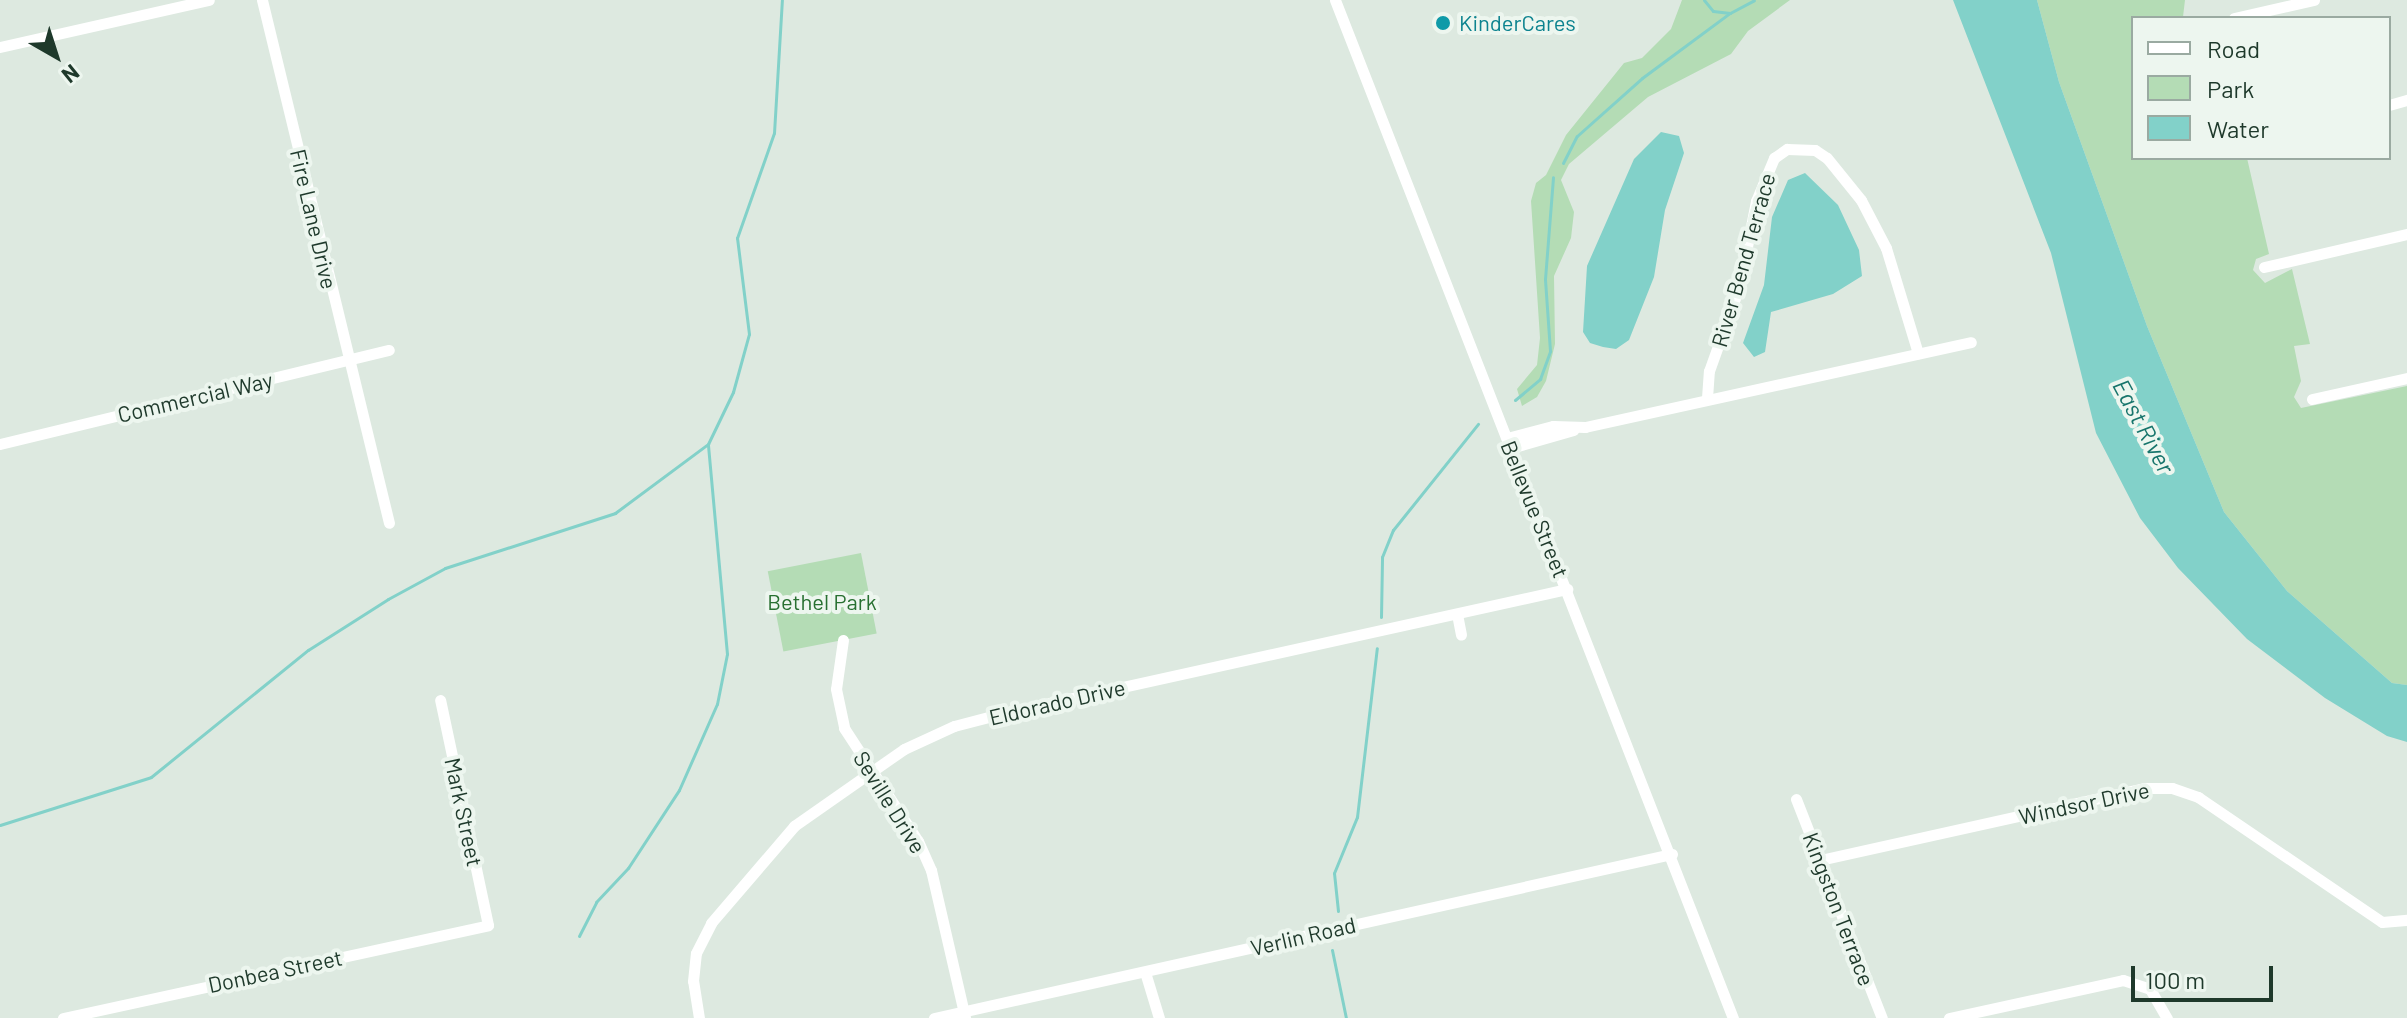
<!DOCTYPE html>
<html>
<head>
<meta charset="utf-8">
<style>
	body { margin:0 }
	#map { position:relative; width:2407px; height:1018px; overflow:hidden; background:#dde9e0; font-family:Barlow,sans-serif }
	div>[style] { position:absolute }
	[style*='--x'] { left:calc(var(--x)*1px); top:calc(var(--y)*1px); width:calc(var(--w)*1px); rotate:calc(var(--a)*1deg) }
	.green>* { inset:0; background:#b4dcb5; transform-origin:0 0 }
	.water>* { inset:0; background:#82d1c9 }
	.stream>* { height:3px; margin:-1.5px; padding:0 1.5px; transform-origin:1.5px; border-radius:1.5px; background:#82d1c9 }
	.minor>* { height:11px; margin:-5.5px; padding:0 5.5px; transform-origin:5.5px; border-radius:5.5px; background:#fff }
	.dots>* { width:22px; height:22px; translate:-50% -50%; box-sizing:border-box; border:4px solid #edf6ef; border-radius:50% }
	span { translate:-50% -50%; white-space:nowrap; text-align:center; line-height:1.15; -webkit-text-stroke:8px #edf6ef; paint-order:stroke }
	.culture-label { font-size:22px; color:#0d838f }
	.left { translate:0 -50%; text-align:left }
	.street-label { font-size:22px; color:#1e392b }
	.park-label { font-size:22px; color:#287031 }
	.water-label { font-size:24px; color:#18756c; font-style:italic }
	.legend { position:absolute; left:2131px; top:16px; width:260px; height:144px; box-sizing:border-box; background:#edf6ef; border:2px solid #9aaaa1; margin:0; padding:10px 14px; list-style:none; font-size:24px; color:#1e392b }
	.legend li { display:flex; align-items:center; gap:16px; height:40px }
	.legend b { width:40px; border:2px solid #9aaaa1 }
	.north { position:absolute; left:16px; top:16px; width:80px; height:80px; -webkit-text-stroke:6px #edf6ef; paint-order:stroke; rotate:141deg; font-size:22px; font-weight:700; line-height:32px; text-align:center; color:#1e392b }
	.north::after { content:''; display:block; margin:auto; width:28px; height:36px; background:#1e392b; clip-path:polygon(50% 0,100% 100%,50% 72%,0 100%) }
	.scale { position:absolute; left:2131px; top:966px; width:142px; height:36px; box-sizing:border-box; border:4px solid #1e392b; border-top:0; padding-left:10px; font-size:24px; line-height:28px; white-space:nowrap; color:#1e392b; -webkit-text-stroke:6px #edf6ef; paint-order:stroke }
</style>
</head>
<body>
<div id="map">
	<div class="green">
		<i style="clip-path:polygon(1682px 0,1790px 0,1748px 31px,1731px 54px,1648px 97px,1569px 164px,1561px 180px,1574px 212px,1571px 238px,1554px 276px,1555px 344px,1546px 381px,1537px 397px,1522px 406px,1517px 389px,1537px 365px,1540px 338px,1531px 201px,1536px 183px,1546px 175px,1566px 135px,1624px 63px,1642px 58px,1671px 29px)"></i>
		<i style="clip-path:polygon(2037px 0,2185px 0,2183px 17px,2133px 18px,2133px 158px,2247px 158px,2269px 254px,2256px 259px,2253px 270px,2265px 283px,2292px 269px,2310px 344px,2294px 346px,2301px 381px,2294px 397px,2301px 408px,2407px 386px,2407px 685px,2392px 683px,2287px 591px,2224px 512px,2147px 326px,2059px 82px)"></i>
		<i style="left:861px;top:553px;width:82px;height:95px;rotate:79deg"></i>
	</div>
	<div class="water">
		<i style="clip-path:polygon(1953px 0,2037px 0,2059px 82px,2147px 326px,2224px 512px,2287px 591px,2392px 683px,2407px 685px,2407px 742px,2387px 736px,2325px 698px,2247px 639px,2178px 568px,2140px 518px,2096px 433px,2051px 253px)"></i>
		<i style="clip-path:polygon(1661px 132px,1679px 136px,1684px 153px,1665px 210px,1654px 277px,1629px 340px,1616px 349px,1603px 347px,1590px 343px,1583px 332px,1587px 266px,1634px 159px)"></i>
		<i style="clip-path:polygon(1805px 173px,1838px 205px,1859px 250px,1862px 276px,1833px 294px,1771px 312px,1765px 352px,1754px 357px,1743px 343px,1764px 285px,1772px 217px,1788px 180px)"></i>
	</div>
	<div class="stream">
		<i style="--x:1704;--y:0;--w:14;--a:51"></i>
		<i style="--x:1713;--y:11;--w:17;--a:7"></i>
		<i style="--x:1730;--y:13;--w:27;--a:-28"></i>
		<i style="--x:1563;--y:163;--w:30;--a:-63"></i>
		<i style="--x:1577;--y:136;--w:87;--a:-41.7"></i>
		<i style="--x:1642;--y:78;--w:109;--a:-36.5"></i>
		<i style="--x:1515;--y:400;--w:33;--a:-40"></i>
		<i style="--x:1540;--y:379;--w:30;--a:-70"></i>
		<i style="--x:1550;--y:351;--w:72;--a:-94"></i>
		<i style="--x:1545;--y:279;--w:102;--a:-85.5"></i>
		<i style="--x:1381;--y:617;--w:60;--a:-89"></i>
		<i style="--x:1382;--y:557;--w:29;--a:-68"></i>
		<i style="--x:1393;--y:530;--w:136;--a:-51.3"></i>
		<i style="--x:0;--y:825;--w:158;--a:-17.6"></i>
		<i style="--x:151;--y:777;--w:202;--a:-39"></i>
		<i style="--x:308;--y:650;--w:95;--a:-32.5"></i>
		<i style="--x:388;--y:599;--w:65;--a:-28.5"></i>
		<i style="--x:445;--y:568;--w:179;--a:-17.9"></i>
		<i style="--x:615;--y:513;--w:116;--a:-36.6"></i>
		<i style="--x:708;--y:444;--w:58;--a:-64.3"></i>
		<i style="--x:733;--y:392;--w:60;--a:-74.6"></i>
		<i style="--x:749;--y:334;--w:97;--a:-97.1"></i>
		<i style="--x:737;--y:238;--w:111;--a:-70.6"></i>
		<i style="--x:774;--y:133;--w:133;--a:-86.6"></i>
		<i style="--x:1338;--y:911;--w:38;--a:-96"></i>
		<i style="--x:1334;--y:873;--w:61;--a:-67.7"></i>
		<i style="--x:1357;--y:817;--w:170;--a:-83.3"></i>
		<i style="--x:579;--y:936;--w:38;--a:-63"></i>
		<i style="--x:596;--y:902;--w:47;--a:-46.7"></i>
		<i style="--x:628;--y:868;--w:93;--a:-56.8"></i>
		<i style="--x:679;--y:790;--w:94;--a:-66.2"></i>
		<i style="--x:717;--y:704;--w:51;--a:-78.7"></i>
		<i style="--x:727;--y:654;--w:210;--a:-95.2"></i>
		<i style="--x:1332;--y:950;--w:69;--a:78.4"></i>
	</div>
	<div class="minor">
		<i style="--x:262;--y:0;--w:538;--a:76.35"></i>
		<i style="--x:1335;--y:0;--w:1093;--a:68.65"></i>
		<i style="--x:2234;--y:18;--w:82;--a:-12.7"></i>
		<i style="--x:0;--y:47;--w:214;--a:-12.7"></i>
		<i style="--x:2389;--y:105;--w:19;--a:-16"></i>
		<i style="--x:2264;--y:267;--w:147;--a:-13"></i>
		<i style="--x:1707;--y:398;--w:27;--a:-86"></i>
		<i style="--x:1709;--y:371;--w:89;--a:-70.3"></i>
		<i style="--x:1739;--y:287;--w:88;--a:-78.8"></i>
		<i style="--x:1756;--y:201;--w:47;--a:-67.3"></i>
		<i style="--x:1774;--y:158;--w:16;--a:-35"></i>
		<i style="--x:1787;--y:149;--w:28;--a:2"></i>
		<i style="--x:1815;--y:150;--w:14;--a:34"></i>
		<i style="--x:1827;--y:158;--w:54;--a:51"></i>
		<i style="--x:1861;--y:200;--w:54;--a:62.5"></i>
		<i style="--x:1886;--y:248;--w:110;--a:73.1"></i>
		<i style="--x:2312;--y:399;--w:97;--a:-12.5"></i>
		<i style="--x:1507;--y:438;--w:48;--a:-14.6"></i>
		<i style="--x:1553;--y:426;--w:32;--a:2"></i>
		<i style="--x:1585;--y:427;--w:395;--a:-12.4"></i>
		<i style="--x:0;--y:444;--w:400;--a:-13.6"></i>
		<i style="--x:1511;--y:448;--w:65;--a:-16.2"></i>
		<i style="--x:1457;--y:614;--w:21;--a:79"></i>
		<i style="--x:843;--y:640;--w:49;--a:98.1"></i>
		<i style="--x:836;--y:689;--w:40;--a:78"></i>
		<i style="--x:844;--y:728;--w:135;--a:56.8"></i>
		<i style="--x:918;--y:841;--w:32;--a:66"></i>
		<i style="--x:931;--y:870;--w:151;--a:77"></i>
		<i style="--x:1796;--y:799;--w:235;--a:68.6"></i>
		<i style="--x:1820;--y:860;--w:332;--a:-12.5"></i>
		<i style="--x:2144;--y:788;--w:28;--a:0"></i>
		<i style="--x:2172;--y:788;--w:28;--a:19"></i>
		<i style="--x:2198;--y:797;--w:222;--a:34.2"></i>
		<i style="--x:2382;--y:922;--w:25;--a:-5"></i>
		<i style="--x:1145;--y:972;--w:48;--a:73.1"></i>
		<i style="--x:63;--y:1018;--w:435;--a:-12.3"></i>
		<i style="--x:488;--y:925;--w:230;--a:-102"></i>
		<i style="--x:699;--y:1018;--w:37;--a:-99"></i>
		<i style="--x:693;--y:981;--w:28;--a:-84"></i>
		<i style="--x:696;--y:953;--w:34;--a:-63"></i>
		<i style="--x:711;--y:923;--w:128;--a:-49.4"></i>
		<i style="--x:794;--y:826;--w:134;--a:-35"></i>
		<i style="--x:904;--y:749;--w:55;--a:-24.7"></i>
		<i style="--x:954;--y:726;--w:48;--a:-14.6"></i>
		<i style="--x:1000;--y:714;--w:581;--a:-12.43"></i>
		<i style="--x:934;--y:1018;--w:756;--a:-12.53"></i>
		<i style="--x:1949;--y:1018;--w:178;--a:-12.3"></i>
		<i style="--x:2123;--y:980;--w:28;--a:18"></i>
		<i style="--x:2150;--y:989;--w:34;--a:60"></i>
	</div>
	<div class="dots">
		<i style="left:1443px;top:23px;background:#0f9aa8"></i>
	</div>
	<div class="culture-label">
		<span class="left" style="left:1459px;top:23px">KinderCares</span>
	</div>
	<div class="street-label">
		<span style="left:314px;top:219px;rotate:77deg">Fire Lane Drive</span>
		<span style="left:1743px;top:260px;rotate:-74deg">River Bend Terrace</span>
		<span style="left:195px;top:397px;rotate:-13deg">Commercial Way</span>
		<span style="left:1535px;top:509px;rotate:68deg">Bellevue Street</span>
		<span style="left:1057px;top:702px;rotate:-13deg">Eldorado Drive</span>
		<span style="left:890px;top:802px;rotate:58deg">Seville Drive</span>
		<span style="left:2084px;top:803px;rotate:-12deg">Windsor Drive</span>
		<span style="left:464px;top:812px;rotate:78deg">Mark Street</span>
		<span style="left:1839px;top:909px;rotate:69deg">Kingston Terrace</span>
		<span style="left:1303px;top:936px;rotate:-13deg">Verlin Road</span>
		<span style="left:275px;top:971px;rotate:-12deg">Donbea Street</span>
	</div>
	<div class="park-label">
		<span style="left:822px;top:602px">Bethel Park</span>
	</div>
	<div class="water-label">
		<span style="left:2144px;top:426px;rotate:62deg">East River</span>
	</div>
	<ul class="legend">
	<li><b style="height:10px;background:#fff"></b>Road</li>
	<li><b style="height:22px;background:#b4dcb5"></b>Park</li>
	<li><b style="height:22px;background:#82d1c9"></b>Water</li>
	</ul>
	<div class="north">N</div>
	<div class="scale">100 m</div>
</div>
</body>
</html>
